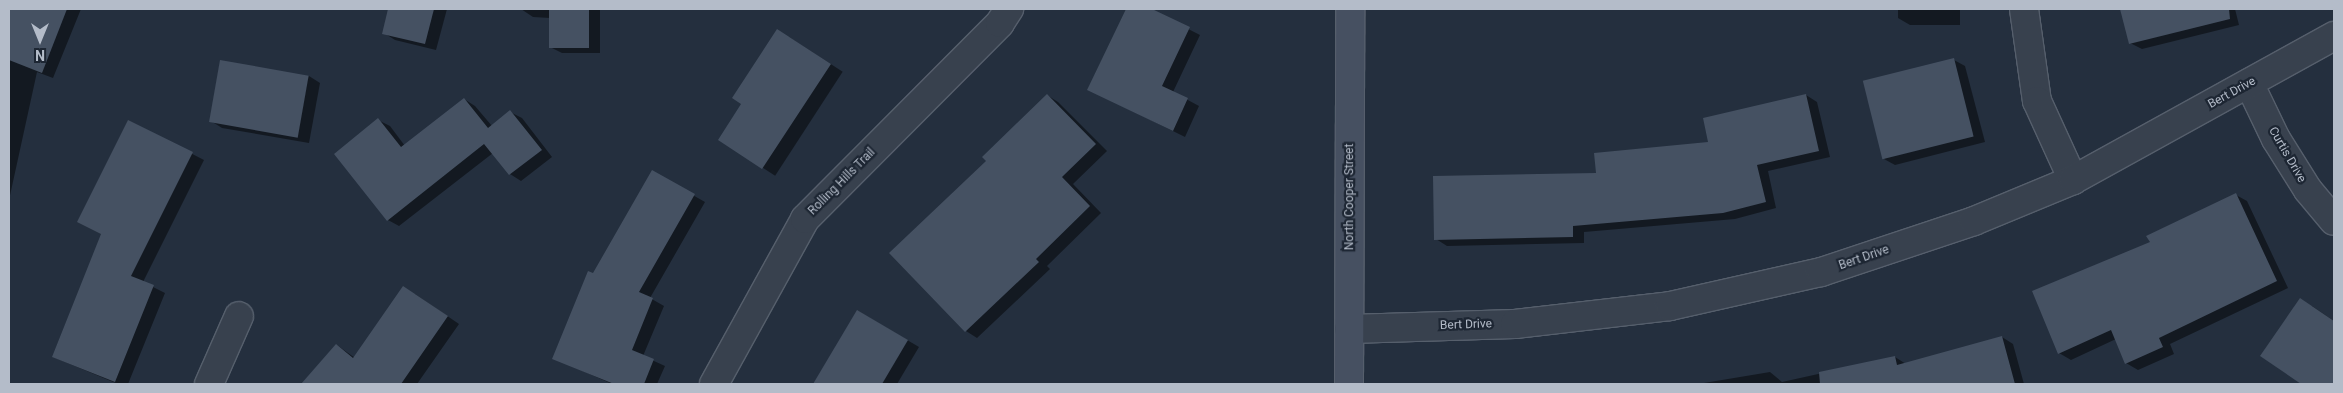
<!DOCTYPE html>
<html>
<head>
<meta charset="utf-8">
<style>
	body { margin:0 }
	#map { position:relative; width:2343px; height:393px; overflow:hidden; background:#242f3e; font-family:Roboto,sans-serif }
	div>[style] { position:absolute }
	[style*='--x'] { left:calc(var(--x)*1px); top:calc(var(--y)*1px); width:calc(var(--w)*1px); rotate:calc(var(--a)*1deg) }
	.shadow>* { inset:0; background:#0007; transform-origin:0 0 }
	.building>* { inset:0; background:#455162; transform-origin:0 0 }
	.roads { filter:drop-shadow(1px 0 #565f6c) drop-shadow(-1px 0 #565f6c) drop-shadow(0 1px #565f6c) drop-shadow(0 -1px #565f6c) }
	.minor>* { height:28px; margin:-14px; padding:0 14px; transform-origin:14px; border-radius:14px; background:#38414e }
	.tertiary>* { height:28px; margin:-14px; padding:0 14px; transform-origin:14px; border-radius:14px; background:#38414e }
	.secondary>* { height:28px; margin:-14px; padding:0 14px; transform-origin:14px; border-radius:14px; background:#465061 }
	span { translate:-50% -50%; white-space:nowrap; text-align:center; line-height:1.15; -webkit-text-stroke:4.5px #1d2633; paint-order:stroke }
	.street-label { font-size:12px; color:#b4bcc9 }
	.frame { position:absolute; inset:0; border:10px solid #b4bcc9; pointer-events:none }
	.north { position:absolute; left:15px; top:15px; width:50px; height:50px; -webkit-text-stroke:4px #1d2633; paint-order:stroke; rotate:180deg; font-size:14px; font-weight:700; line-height:20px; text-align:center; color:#b4bcc9 }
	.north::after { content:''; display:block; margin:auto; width:18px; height:22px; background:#b4bcc9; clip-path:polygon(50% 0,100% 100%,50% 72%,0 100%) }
</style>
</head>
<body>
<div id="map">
	<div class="shadow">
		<i style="clip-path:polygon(9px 9px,81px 9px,53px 78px,37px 72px,9px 200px)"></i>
		<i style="clip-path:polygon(390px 9px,447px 9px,436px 50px,395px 40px,384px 33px)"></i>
		<i style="clip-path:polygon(521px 9px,600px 9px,600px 53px,562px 53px,550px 47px,550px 18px,533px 17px)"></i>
		<i style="clip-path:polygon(1127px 9px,1149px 9px,1200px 35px,1173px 92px,1199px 106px,1185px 137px,1088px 89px)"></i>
		<i style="clip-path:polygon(1898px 9px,1960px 9px,1960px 25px,1910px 25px,1898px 18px)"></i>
		<i style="clip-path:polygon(2121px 9px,2235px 9px,2239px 25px,2142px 49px,2130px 43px)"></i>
		<i style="left:789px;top:37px;width:64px;height:124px;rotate:33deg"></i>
		<i style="clip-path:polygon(1954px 60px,1965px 66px,1985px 142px,1895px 165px,1884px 159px)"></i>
		<i style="clip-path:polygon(309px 76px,320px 83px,309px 143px,222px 128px,211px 121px)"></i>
		<i style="clip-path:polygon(1047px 95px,1058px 102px,1107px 151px,1073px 184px,1101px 213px,1047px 266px,1050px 269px,977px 338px,966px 331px)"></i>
		<i style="clip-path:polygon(1806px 95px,1817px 102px,1830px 157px,1768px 171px,1776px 208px,1735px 219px,1584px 232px,1584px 243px,1447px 246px,1436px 239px,1597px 174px,1710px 143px)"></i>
		<i style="clip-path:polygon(464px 99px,475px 106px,492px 126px,510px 112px,522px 118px,552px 157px,521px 181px,510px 174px,493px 153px,399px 226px,388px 220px,378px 120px,390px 126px,405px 146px)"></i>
		<i style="clip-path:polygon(128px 121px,204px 160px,143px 282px,165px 293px,128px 384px,118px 384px,53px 357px,102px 234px)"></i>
		<i style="clip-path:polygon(652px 172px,705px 202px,650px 298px,664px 306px,643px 356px,665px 366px,657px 384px,612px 384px,554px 358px,593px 275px)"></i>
		<i style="clip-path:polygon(2236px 195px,2247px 201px,2288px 288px,2170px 344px,2174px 354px,2138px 370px,2126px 363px,2116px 339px,2071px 360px,2059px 353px,2151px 243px)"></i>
		<i style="clip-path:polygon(415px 294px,459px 324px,417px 384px,303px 384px,337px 345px,355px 358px)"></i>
		<i style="clip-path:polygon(2312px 306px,2334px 321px,2334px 384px,2303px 384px,2261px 356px)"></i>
		<i style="clip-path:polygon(858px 311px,919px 347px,897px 384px,814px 384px)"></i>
		<i style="clip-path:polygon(2002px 337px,2013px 344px,2024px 384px,1698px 384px,1770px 372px,1782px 382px,1895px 357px,1906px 364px)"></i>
	</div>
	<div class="building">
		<i style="clip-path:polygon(9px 9px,67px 9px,42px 73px,9px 60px)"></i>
		<i style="clip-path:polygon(388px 9px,434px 9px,425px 44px,382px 34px)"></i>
		<i style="left:549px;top:9px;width:40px;height:39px"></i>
		<i style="clip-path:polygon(1126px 9px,1152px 9px,1190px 27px,1162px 86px,1188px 98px,1173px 131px,1087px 90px)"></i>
		<i style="clip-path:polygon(2120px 9px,2229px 9px,2230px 19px,2129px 44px)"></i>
		<i style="clip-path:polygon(777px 29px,831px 64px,762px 169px,718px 140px,741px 104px,732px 98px)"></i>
		<i style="left:1954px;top:58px;width:81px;height:94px;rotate:76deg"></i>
		<i style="left:220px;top:60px;width:90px;height:63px;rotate:10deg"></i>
		<i style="clip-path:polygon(1047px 94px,1096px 144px,1062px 177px,1090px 206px,1036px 259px,1039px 262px,965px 332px,889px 253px,986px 161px,982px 157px)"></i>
		<i style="clip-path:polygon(1806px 94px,1819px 151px,1757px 165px,1766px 202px,1723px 213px,1573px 226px,1573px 237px,1434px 240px,1433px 176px,1596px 173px,1594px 153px,1708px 142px,1703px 118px)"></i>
		<i style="clip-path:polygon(464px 98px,488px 128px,510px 110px,542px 150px,509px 175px,484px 144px,387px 221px,334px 154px,378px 118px,401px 147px)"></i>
		<i style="clip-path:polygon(128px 120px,193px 152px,131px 276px,154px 285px,115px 382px,52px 357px,101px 234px,77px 222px)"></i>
		<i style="clip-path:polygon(652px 170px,695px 194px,639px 292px,653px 298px,632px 350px,654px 359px,644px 384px,614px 384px,552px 359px,588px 271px,593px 273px)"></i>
		<i style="clip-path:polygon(2236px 193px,2277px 281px,2159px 338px,2163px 347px,2125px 364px,2111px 330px,2058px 354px,2032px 291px,2150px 242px,2146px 236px)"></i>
		<i style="clip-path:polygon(403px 286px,448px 316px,401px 384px,301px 384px,336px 344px,353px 358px)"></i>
		<i style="clip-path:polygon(2300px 298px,2334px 321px,2334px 384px,2301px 384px,2260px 356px)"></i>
		<i style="clip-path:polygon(857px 310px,908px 340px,882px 384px,813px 384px)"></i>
		<i style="clip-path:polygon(2002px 336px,2015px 384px,1820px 384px,1819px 372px,1895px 356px,1897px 365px)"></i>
	</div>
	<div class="roads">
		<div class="minor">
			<i style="--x:2024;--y:9;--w:93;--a:82"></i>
			<i style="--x:2037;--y:101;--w:87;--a:65.5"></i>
			<i style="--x:2249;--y:83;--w:62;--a:64.3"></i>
			<i style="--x:2276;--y:139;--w:60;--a:57.9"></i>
			<i style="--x:2308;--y:190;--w:40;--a:50"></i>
			<i style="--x:209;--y:384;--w:74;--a:-66.2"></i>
			<i style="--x:714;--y:384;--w:188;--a:-61.1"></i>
			<i style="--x:805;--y:219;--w:276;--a:-45.1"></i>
			<i style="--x:1000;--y:23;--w:17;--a:-57"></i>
		</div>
		<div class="tertiary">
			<i style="--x:1349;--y:329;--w:166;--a:-1.7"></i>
			<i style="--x:1515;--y:324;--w:156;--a:-6.6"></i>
			<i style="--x:1670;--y:306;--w:155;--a:-12.7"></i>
			<i style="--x:1821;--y:272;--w:161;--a:-18.4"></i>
			<i style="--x:1974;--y:221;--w:107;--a:-22.5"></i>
			<i style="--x:2073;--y:180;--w:298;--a:-28.9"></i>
		</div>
		<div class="secondary">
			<i style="--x:1349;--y:384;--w:375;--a:-89.8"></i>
		</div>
	</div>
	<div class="street-label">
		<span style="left:2232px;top:93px;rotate:-29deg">Bert Drive</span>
		<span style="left:2287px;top:155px;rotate:60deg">Curtis Drive</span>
		<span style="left:842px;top:182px;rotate:-45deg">Rolling Hills Trail</span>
		<span style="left:1350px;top:197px;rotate:-90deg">North Cooper Street</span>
		<span style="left:1864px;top:258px;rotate:-19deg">Bert Drive</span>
		<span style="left:1466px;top:325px;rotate:-2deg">Bert Drive</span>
	</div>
	<div class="frame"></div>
	<div class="north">N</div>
</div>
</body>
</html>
